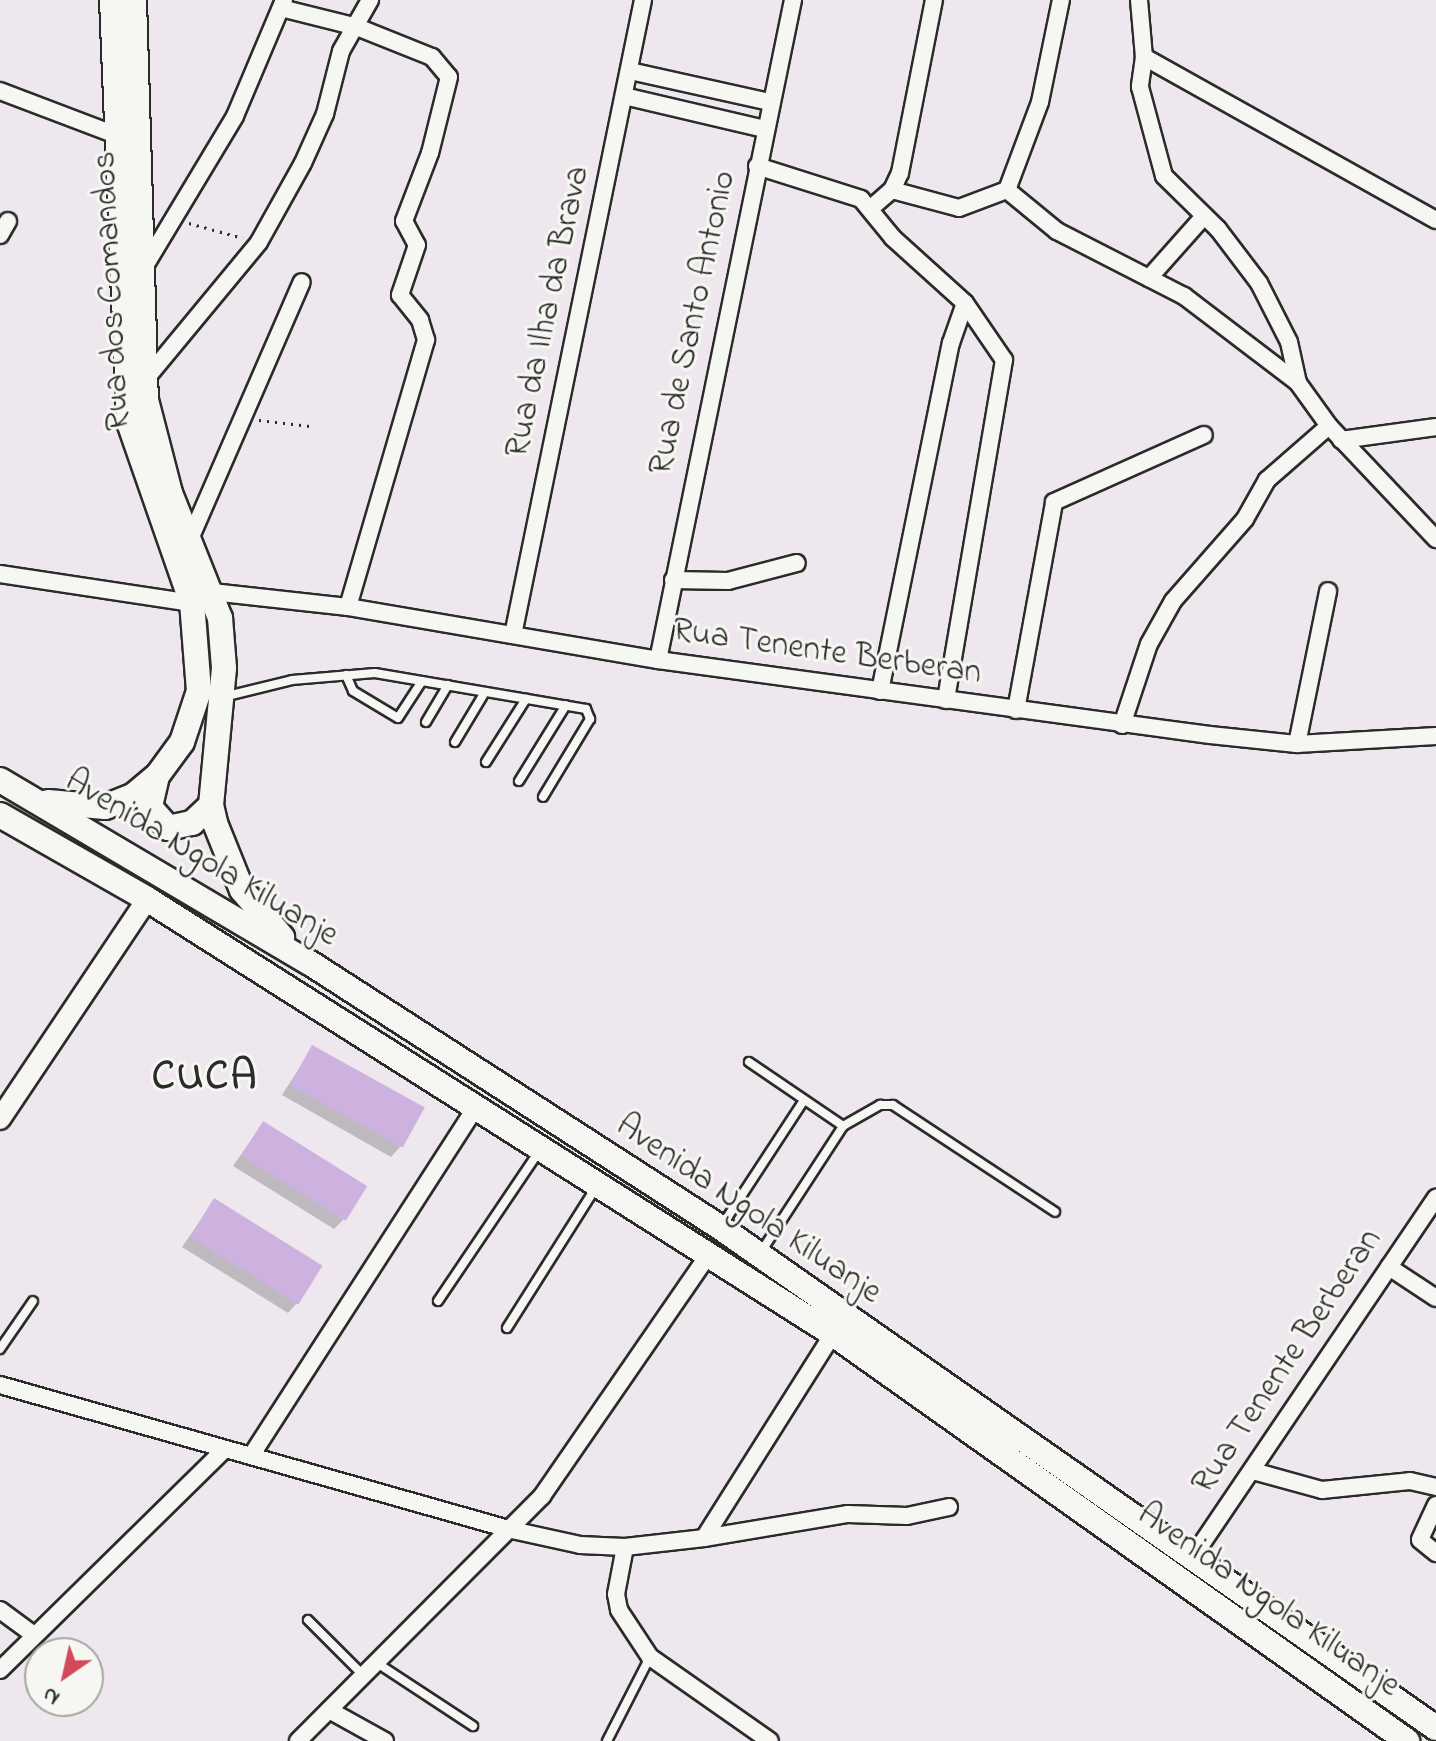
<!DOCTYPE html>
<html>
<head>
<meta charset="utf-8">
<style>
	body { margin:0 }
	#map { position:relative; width:1436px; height:1741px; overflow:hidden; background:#eee8ee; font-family:"Indie Flower",sans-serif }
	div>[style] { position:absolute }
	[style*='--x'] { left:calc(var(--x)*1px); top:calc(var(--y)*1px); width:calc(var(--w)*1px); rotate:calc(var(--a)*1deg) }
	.shadow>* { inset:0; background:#0003 }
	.building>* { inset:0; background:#cdb1df; transform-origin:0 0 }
	.path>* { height:3px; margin-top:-1.5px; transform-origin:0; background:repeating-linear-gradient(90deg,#2b2b2b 0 2px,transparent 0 8px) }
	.roads { filter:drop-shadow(2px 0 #2b2b2b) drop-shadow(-2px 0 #2b2b2b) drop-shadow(0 2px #2b2b2b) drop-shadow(0 -2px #2b2b2b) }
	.service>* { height:8px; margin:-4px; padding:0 4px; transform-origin:4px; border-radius:4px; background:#f6f6f2 }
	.minor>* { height:16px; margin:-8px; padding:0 8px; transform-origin:8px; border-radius:8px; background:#f6f6f2 }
	.tertiary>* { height:20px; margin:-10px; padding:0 10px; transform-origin:10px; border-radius:10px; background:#f6f6f2 }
	.secondary>* { height:24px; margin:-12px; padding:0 12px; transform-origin:12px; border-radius:12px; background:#f6f6f2 }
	span { translate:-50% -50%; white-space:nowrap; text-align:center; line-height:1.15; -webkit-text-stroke:6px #f6f6f2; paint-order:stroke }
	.street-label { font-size:34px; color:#2b2b2b }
	.district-label { font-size:42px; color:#2b2b2b; font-weight:700; letter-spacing:2px }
	.north { position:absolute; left:24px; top:1637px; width:80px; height:80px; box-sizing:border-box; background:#f6f6f2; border:2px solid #a5a5a2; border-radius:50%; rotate:214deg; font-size:22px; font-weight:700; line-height:32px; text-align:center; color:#2b2b2b }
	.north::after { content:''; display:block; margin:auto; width:28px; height:36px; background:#d1495b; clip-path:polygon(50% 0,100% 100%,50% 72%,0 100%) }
</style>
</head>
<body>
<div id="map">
	<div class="shadow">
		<i style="clip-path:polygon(312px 1048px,400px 1147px,391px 1157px,282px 1095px)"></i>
		<i style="clip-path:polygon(263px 1123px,343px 1220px,334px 1229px,233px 1166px)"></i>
		<i style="clip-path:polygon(214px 1201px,297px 1303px,288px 1313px,182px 1247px)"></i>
	</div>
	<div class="building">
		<i style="left:312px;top:1045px;width:129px;height:46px;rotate:29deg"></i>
		<i style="left:263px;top:1121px;width:123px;height:41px;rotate:32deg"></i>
		<i style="left:214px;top:1198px;width:128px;height:46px;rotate:32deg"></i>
	</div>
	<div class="path">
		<i style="--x:189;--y:223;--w:56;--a:15.5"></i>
		<i style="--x:259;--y:420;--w:51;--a:6.7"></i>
	</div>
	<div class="roads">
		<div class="service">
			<i style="--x:346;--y:675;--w:17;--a:66"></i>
			<i style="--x:353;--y:691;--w:52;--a:31"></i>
			<i style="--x:398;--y:718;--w:44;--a:-57"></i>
			<i style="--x:223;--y:697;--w:71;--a:-13.8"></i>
			<i style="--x:292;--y:680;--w:83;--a:-4.8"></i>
			<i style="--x:375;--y:673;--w:214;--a:9.7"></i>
			<i style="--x:586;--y:709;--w:11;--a:68"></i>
			<i style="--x:590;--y:719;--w:91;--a:121.1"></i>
			<i style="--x:426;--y:722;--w:43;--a:-59.3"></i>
			<i style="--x:455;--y:742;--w:58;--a:-59"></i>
			<i style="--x:486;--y:762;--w:75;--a:-57.6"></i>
			<i style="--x:519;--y:781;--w:89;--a:-58.3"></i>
			<i style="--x:749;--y:1062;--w:114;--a:34.2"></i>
			<i style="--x:843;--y:1126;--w:43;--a:-29.6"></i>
			<i style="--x:880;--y:1105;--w:13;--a:0"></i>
			<i style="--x:893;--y:1105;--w:194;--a:33.4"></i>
			<i style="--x:723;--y:1224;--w:148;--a:-56.8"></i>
			<i style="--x:761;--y:1252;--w:150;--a:-56.9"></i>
			<i style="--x:438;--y:1301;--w:181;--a:-56"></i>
			<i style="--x:507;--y:1328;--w:167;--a:-57.7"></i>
			<i style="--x:0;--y:1349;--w:58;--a:-55.5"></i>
			<i style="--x:308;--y:1620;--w:78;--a:45"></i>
			<i style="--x:377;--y:1663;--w:115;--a:33.3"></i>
			<i style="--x:607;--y:1741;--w:94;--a:-62.9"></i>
		</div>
		<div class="minor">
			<i style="--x:1139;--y:0;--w:57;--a:85"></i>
			<i style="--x:1144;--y:57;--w:30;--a:98"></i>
			<i style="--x:1140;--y:87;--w:92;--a:74.9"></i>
			<i style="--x:1164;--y:176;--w:76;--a:44.5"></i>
			<i style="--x:1218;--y:229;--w:68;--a:52.8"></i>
			<i style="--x:1259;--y:283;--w:66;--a:63"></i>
			<i style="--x:1289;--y:342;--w:42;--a:77.6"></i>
			<i style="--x:1298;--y:383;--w:53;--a:54.2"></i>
			<i style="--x:1329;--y:426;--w:156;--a:46.6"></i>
			<i style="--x:281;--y:8;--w:78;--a:14"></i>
			<i style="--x:357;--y:27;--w:81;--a:21.8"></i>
			<i style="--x:432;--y:57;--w:26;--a:50"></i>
			<i style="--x:449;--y:77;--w:78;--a:104"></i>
			<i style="--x:430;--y:153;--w:73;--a:110.9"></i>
			<i style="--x:404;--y:221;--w:27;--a:62"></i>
			<i style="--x:417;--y:245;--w:53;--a:108.8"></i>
			<i style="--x:400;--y:295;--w:32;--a:51"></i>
			<i style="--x:420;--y:320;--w:21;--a:73"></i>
			<i style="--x:426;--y:340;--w:278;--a:106.3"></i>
			<i style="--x:1144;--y:57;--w:334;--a:29.2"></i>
			<i style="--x:630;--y:71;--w:143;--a:12.5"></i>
			<i style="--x:0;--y:91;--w:124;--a:20.8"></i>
			<i style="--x:624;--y:96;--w:145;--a:13.2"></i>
			<i style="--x:757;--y:166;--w:109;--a:17.6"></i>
			<i style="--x:861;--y:199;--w:50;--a:50.6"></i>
			<i style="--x:893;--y:238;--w:97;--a:42.1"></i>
			<i style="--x:965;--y:303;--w:69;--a:55.6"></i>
			<i style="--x:1004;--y:360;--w:345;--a:99.7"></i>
			<i style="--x:892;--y:190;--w:69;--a:15"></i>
			<i style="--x:959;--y:208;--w:51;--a:-20.6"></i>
			<i style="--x:1007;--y:190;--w:94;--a:-69.4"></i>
			<i style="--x:1040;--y:102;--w:104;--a:-78.4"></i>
			<i style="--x:1007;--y:190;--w:65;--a:39.4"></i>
			<i style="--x:1057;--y:231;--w:143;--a:27.1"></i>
			<i style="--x:1184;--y:296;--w:143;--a:37.3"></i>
			<i style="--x:871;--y:208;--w:28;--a:-41"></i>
			<i style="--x:892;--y:190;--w:19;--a:-65"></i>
			<i style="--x:900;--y:173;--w:176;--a:-78.9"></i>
			<i style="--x:0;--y:235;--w:16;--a:-60"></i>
			<i style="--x:142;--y:271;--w:181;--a:-59"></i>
			<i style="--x:235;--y:116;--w:126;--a:-67.1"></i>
			<i style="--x:1149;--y:278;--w:83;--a:-48.4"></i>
			<i style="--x:145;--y:380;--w:179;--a:-50.4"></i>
			<i style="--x:259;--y:242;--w:90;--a:-60.9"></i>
			<i style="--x:303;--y:163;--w:54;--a:-65.8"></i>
			<i style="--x:325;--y:114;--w:65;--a:-75.7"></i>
			<i style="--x:341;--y:51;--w:59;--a:-60.4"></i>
			<i style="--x:1341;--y:440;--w:96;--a:-7.8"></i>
			<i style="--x:190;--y:539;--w:280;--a:-66.5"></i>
			<i style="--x:0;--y:574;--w:194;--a:8.6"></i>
			<i style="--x:673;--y:580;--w:55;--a:1"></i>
			<i style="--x:728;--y:581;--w:71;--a:-14.6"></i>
			<i style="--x:212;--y:592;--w:137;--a:6.3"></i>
			<i style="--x:348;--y:607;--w:314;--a:9.7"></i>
			<i style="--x:658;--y:660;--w:557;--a:7.74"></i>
			<i style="--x:1210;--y:735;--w:87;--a:5.9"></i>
			<i style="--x:1297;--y:744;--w:139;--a:-3.3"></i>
			<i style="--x:513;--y:635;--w:648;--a:-78.43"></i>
			<i style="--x:658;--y:660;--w:674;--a:-78.44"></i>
			<i style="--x:880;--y:691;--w:355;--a:-78.5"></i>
			<i style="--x:951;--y:343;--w:42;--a:-70.7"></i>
			<i style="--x:1016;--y:710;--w:211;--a:-79.6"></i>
			<i style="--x:1054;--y:502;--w:164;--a:-24.1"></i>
			<i style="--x:1122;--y:725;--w:85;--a:-71.6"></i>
			<i style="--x:1149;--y:644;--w:49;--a:-60.8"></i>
			<i style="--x:1173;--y:601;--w:109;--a:-48.7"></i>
			<i style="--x:1245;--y:519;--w:45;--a:-60.6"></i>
			<i style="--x:1267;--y:480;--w:82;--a:-41.1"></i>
			<i style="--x:1297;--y:744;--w:156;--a:-78.5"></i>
			<i style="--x:1389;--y:1267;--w:56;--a:33.4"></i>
			<i style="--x:0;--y:1385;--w:532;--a:15.81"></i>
			<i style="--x:512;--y:1530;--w:70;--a:12.4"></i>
			<i style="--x:580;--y:1545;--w:45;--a:2.5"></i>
			<i style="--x:625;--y:1547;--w:80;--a:-6.5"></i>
			<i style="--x:704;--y:1538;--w:241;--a:-57.7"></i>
			<i style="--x:251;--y:1456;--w:417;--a:-57.2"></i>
			<i style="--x:1253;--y:1471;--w:72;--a:15.4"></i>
			<i style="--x:1322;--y:1490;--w:88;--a:-5.8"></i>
			<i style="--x:1410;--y:1481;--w:27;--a:13"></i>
			<i style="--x:1436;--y:1505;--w:38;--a:115"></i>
			<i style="--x:1420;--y:1540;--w:21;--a:39"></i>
			<i style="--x:704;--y:1538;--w:146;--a:-9.5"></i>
			<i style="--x:848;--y:1514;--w:59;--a:1.9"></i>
			<i style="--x:907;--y:1516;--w:43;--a:-12.1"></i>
			<i style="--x:625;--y:1547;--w:48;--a:100.8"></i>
			<i style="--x:616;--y:1594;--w:16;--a:79"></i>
			<i style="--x:619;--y:1610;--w:56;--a:56.6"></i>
			<i style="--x:650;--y:1657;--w:146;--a:35"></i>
			<i style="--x:1190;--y:1561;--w:439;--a:-55.9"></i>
			<i style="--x:0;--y:1610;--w:42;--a:36.3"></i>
			<i style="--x:0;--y:1670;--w:315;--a:-44.5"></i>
			<i style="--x:329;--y:1710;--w:64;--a:29"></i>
			<i style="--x:298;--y:1741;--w:346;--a:-45.1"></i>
			<i style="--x:542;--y:1496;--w:294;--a:-55.4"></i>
		</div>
		<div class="tertiary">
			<i style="--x:0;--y:1119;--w:265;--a:-56.2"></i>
		</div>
		<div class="secondary">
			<i style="--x:134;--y:0;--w:400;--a:88.3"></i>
			<i style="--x:146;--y:400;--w:96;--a:75.5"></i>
			<i style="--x:170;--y:493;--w:135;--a:68.2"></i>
			<i style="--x:220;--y:618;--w:50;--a:85.4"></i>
			<i style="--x:224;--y:668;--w:138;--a:95.4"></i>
			<i style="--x:211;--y:805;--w:18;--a:77"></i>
			<i style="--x:215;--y:823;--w:72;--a:68.1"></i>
			<i style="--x:242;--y:890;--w:62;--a:49.6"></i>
			<i style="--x:157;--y:776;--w:32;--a:103"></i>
			<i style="--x:150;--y:807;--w:28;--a:49"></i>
			<i style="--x:168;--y:828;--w:25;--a:-12"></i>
			<i style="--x:192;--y:823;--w:26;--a:-43"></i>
			<i style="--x:0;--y:780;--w:360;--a:30.6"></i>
			<i style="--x:310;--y:963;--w:489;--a:32.8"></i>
			<i style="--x:721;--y:1228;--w:872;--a:34.97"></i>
			<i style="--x:48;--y:802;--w:57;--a:5"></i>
			<i style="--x:105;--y:807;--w:31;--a:-22"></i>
			<i style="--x:134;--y:795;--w:30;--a:-40"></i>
			<i style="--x:157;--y:776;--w:42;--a:-53.7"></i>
			<i style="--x:182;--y:742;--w:54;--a:-71.6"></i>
			<i style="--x:199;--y:691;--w:88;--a:-94.5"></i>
			<i style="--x:192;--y:603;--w:192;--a:-109.2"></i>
			<i style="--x:129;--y:422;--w:422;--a:-92.3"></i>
			<i style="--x:0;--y:815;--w:169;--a:29.7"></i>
			<i style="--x:147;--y:899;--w:812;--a:32.38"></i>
			<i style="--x:833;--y:1334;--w:704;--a:35.34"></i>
		</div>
	</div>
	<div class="street-label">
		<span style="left:113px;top:291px;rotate:-93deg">Rua dos Comandos</span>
		<span style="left:549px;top:312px;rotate:-78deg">Rua da Ilha da Brava</span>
		<span style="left:694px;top:323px;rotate:-78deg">Rua de Santo Antonio</span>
		<span style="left:827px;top:653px;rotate:8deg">Rua Tenente Berberan</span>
		<span style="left:201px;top:859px;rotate:31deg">Avenida Ngola Kiluanje</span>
		<span style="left:748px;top:1210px;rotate:34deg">Avenida Ngola Kiluanje</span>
		<span style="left:1288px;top:1362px;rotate:-56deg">Rua Tenente Berberan</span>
		<span style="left:1268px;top:1601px;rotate:35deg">Avenida Ngola Kiluanje</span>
	</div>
	<div class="district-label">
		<span style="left:205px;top:1078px">CUCA</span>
	</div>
	<div class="north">N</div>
</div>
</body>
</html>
